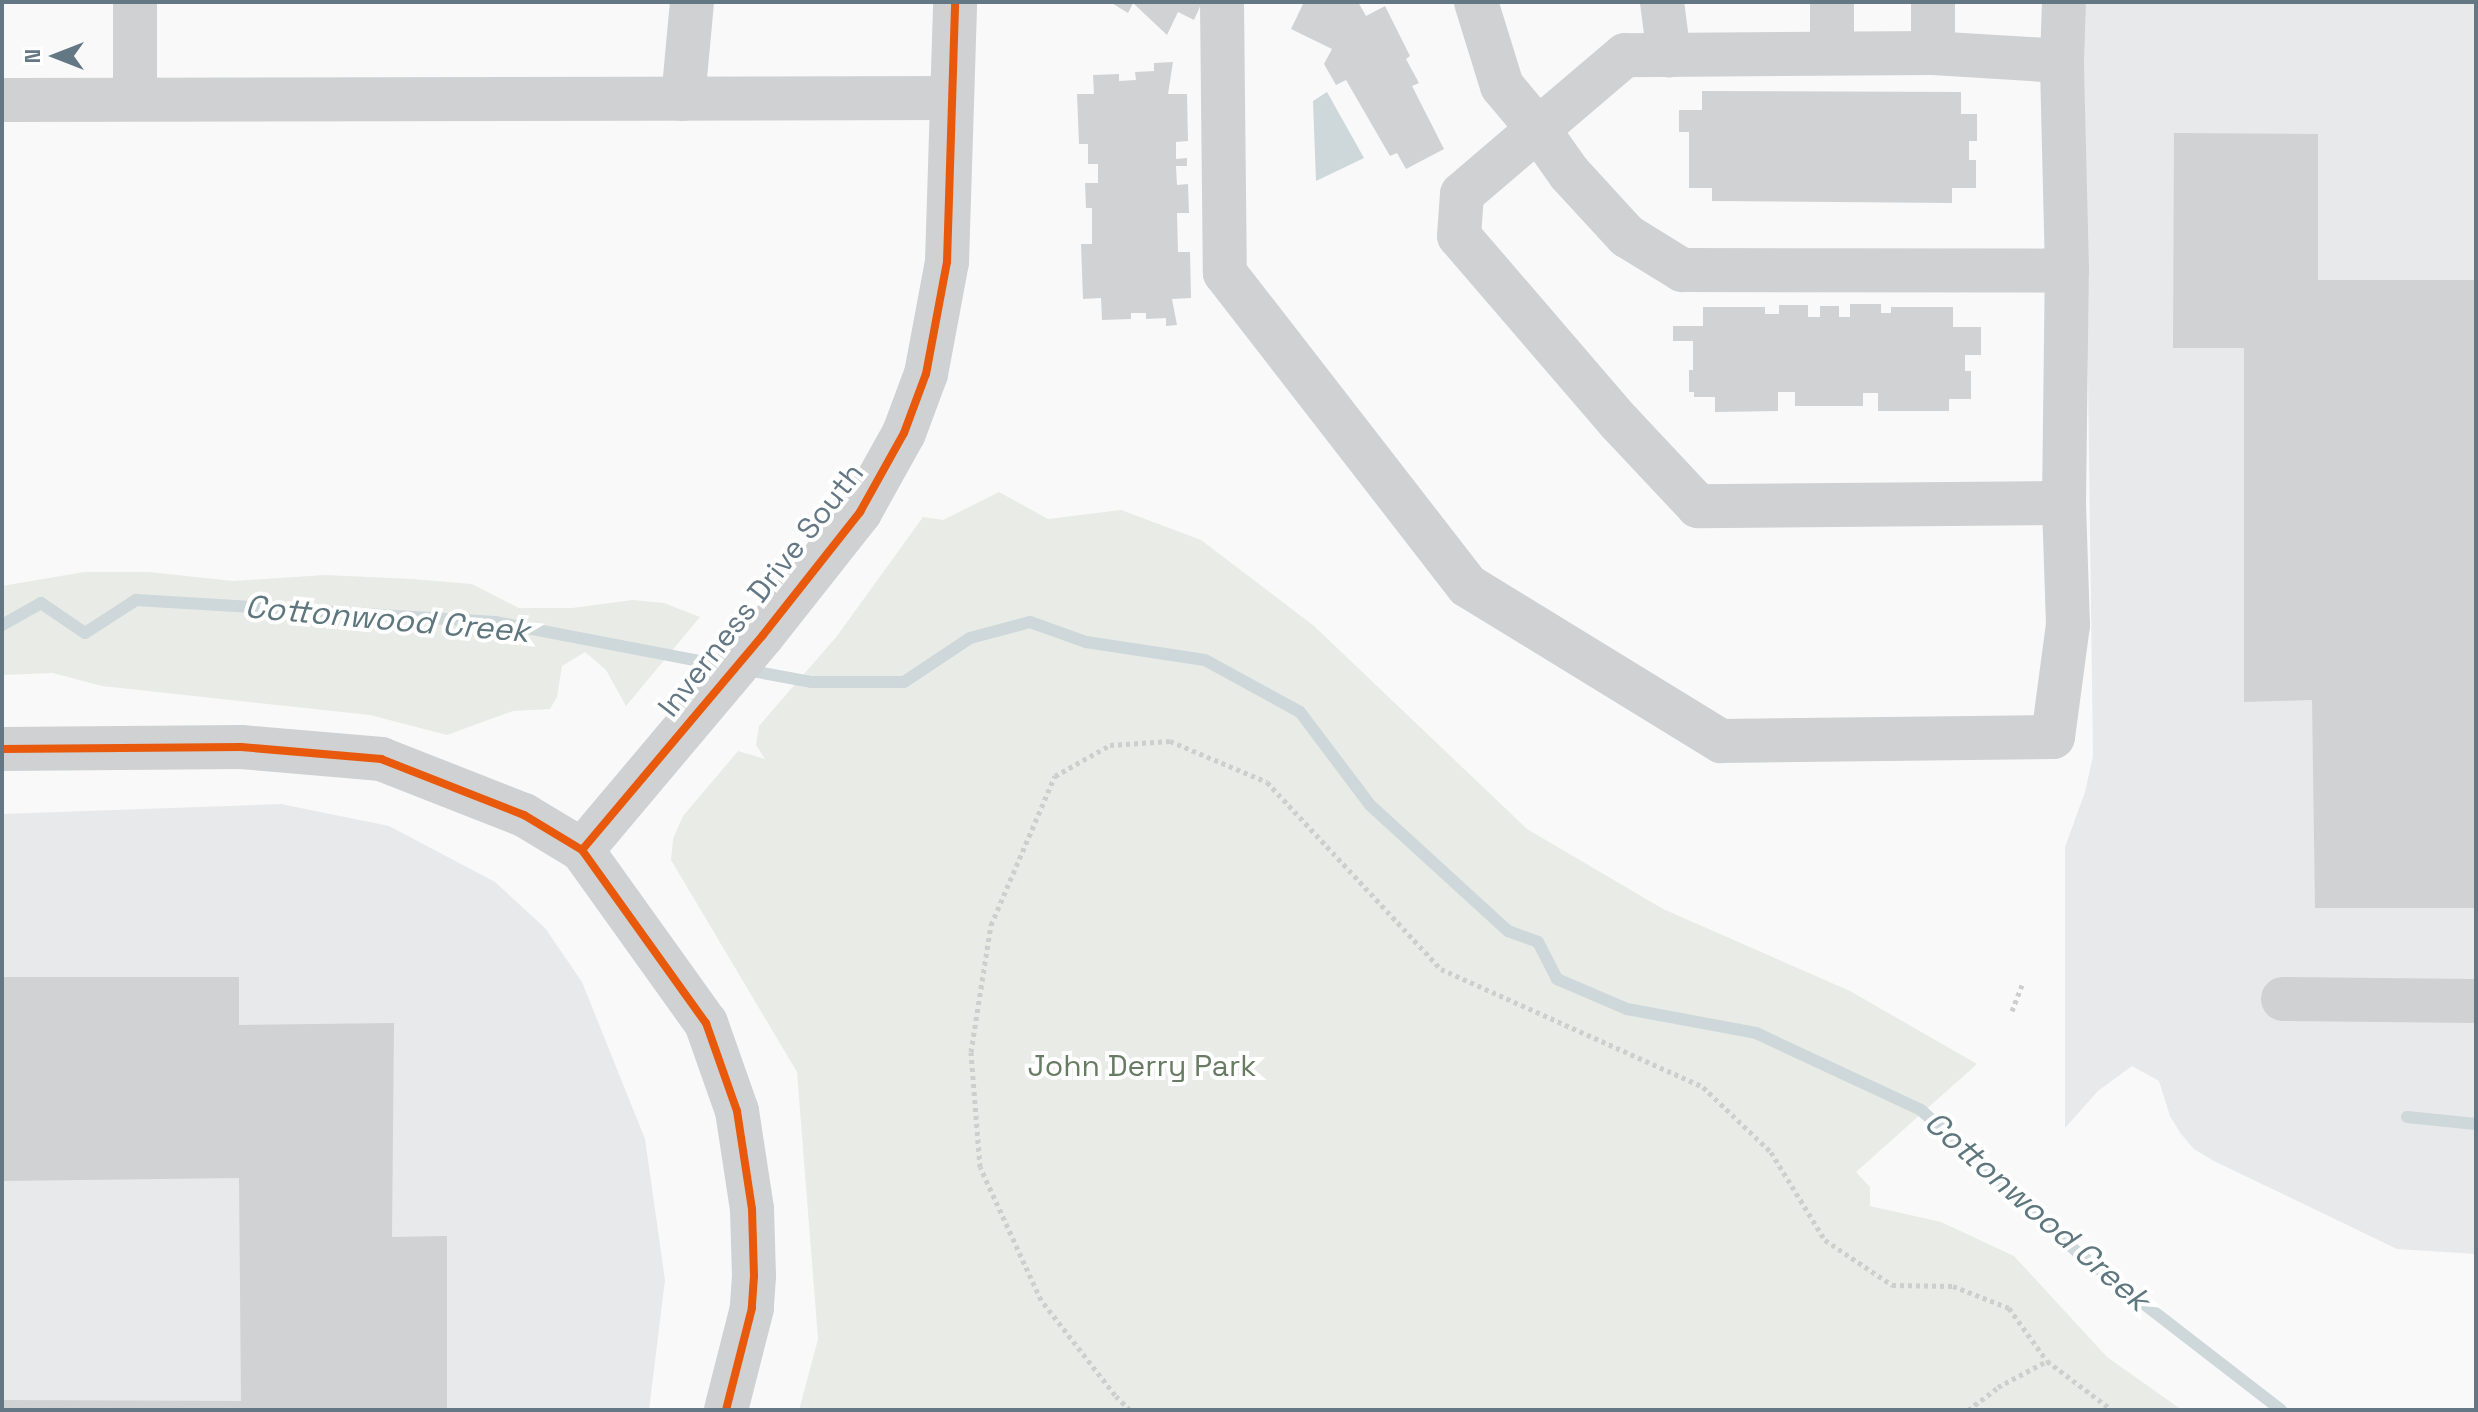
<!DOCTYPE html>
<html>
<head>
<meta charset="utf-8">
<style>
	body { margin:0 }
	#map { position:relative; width:2478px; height:1412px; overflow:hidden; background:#f9f9f9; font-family:"Space Grotesk",sans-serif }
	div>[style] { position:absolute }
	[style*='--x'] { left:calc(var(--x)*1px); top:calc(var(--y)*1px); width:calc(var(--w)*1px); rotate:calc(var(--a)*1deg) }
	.built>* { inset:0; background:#e8e9ea }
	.green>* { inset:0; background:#e8ebe6 }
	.water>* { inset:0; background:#ced7da }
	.stream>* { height:12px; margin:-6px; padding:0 6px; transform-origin:6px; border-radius:6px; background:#ced7da }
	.building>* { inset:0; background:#d0d2d4 }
	.path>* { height:5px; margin-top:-2.5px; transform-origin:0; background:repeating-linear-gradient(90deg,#cdcece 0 4px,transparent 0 8px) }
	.minor>* { height:44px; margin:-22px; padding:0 22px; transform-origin:22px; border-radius:22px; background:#cfd1d2 }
	.cycleway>* { height:8px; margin:-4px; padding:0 4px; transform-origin:4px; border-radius:4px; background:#e8590c }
	span { translate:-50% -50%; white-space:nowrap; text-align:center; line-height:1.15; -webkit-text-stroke:8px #fff; paint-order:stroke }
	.street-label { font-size:30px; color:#647784 }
	.park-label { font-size:30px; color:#687b63 }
	.water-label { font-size:32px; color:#5e767d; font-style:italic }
	.frame { position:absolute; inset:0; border:4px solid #647784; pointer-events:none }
	.north { position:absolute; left:16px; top:16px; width:80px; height:80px; -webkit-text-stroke:6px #fff; paint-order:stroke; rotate:270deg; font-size:22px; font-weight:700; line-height:32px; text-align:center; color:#647784 }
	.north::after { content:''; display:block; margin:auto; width:28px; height:36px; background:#647784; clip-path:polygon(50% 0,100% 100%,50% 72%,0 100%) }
</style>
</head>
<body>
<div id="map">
	<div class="built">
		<i style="clip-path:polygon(2083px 2px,2476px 2px,2476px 1254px,2397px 1249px,2214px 1161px,2194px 1149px,2181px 1134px,2170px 1116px,2159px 1081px,2132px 1066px,2098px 1091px,2065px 1128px,2065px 847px,2085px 792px,2093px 756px)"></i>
		<i style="clip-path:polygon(281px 804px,389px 826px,495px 882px,545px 928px,582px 982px,645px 1139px,665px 1280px,649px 1410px,2px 1410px,2px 814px)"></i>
	</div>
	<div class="green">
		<i style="clip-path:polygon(999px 492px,1048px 519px,1121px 510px,1201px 540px,1314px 626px,1527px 829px,1663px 909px,1850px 991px,1977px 1064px,1856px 1172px,1870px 1187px,1870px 1206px,1941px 1222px,2014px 1256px,2107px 1357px,2182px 1410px,799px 1410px,818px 1339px,797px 1072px,671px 860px,673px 839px,683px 816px,738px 751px,765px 759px,756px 745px,759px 726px,837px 636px,923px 517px,943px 520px)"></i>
		<i style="clip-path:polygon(84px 572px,149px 572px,233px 581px,325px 575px,412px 579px,472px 584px,519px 608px,572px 608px,633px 600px,664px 603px,700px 617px,626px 706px,606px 670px,585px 652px,562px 666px,557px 697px,550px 709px,513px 711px,447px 735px,370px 715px,102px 686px,53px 673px,2px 675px,2px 586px)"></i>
	</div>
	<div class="water">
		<i style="clip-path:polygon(1327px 92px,1364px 158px,1316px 181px,1313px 101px)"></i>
	</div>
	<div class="stream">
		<i style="--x:2;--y:625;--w:45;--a:-29.4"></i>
		<i style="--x:41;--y:603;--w:53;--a:34.3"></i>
		<i style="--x:85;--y:633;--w:61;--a:-32.9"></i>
		<i style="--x:136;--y:600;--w:360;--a:3.5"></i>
		<i style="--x:495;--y:622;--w:234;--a:10.8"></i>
		<i style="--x:747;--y:670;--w:66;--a:10.5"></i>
		<i style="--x:812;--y:682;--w:92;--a:0"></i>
		<i style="--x:904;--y:682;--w:79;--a:-33.7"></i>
		<i style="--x:970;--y:638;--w:62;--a:-14.9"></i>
		<i style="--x:1030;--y:622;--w:59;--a:19.7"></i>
		<i style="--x:1086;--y:642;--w:120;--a:8.6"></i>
		<i style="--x:1205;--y:660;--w:108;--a:28.7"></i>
		<i style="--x:1300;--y:712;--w:116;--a:53"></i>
		<i style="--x:1370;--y:805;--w:187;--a:42.4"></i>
		<i style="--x:1508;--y:931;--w:32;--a:20"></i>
		<i style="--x:1538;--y:942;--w:42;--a:62.8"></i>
		<i style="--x:1557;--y:979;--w:76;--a:23.2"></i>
		<i style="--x:1627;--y:1009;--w:131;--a:10.5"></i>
		<i style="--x:1756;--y:1033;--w:182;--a:25"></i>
		<i style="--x:1921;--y:1110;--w:212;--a:42.3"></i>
		<i style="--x:2078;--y:1253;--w:257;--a:37.7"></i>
		<i style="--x:2407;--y:1117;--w:69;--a:5.8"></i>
	</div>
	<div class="building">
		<i style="clip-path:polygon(1110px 2px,1202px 2px,1194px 20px,1178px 12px,1167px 35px,1133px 3px,1128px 13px)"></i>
		<i style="clip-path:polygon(1304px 2px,1358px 2px,1366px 16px,1385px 6px,1410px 56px,1406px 59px,1419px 83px,1412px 86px,1444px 149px,1406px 169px,1397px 153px,1390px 156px,1346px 80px,1336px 85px,1324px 64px,1332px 49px,1291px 29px)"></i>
		<i style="clip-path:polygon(1173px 62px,1168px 94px,1187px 94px,1188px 141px,1176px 142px,1176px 159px,1187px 158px,1187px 166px,1176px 166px,1177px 185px,1188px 184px,1189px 213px,1177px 213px,1178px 252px,1190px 252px,1191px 298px,1172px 299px,1177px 325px,1166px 326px,1166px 318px,1146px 319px,1146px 313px,1131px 313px,1131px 319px,1102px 320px,1101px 298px,1083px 299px,1081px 244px,1092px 244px,1092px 208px,1086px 208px,1085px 183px,1098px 183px,1098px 164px,1088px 164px,1088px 144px,1079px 144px,1077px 94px,1094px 94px,1093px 75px,1119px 74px,1119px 81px,1136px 80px,1135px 72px,1154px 71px,1154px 63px)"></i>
		<i style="clip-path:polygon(1702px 91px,1961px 92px,1961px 114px,1977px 114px,1977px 141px,1969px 141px,1969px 160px,1976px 160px,1976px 188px,1952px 188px,1952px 203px,1712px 201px,1712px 188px,1689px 188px,1689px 132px,1679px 132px,1679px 110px,1702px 110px)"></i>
		<i style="clip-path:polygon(2174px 133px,2318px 134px,2318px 280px,2476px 280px,2476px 908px,2315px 908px,2312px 700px,2244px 702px,2244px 348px,2173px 348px)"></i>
		<i style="clip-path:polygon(1850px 304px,1881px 304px,1881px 313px,1891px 313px,1891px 307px,1953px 307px,1953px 327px,1981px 327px,1981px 355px,1965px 355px,1965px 371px,1971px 371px,1971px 399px,1949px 399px,1949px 411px,1878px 411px,1878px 393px,1863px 393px,1863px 406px,1795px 406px,1795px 392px,1778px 392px,1778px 411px,1715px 412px,1715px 397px,1694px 397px,1694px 392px,1689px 392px,1689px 370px,1693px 370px,1693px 341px,1673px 341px,1673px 326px,1703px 326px,1703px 307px,1765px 307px,1765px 314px,1779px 314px,1779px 305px,1808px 305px,1808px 317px,1820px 317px,1820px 306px,1839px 306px,1839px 317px,1850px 317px)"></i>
		<i style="clip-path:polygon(2px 977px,239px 977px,239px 1025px,394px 1023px,392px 1237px,447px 1236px,447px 1410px,2px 1410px,2px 1400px,241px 1401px,239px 1178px,2px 1181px)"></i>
	</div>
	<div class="path">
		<i style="--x:2012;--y:1011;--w:28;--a:-69"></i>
		<i style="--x:1130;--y:1410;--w:21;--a:-135"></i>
		<i style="--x:1115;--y:1395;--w:120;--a:-127.9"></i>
		<i style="--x:1041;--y:1300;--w:146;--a:-114.6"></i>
		<i style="--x:980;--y:1167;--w:115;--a:-94.5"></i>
		<i style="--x:971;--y:1052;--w:129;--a:-81.1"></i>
		<i style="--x:991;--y:925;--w:162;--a:-66.8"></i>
		<i style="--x:1055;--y:776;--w:63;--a:-29.4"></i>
		<i style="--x:1110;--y:745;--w:60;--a:-3.8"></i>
		<i style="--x:1170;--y:741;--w:105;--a:22.9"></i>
		<i style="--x:1267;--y:782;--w:255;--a:47.1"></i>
		<i style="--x:1441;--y:969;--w:287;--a:24.2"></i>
		<i style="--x:1703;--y:1087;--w:94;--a:43.7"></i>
		<i style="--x:1771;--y:1152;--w:103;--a:58.5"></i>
		<i style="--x:1825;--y:1240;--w:81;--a:33.9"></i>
		<i style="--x:1892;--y:1285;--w:61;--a:0.9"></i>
		<i style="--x:1953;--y:1286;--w:60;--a:21.4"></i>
		<i style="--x:2009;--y:1308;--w:65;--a:54.4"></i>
		<i style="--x:1968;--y:1410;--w:38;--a:-37"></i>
		<i style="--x:1998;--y:1387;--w:55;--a:-28"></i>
		<i style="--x:2047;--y:1361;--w:81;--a:37"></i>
	</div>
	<div class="minor">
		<i style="--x:135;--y:2;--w:97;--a:90"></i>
		<i style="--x:1222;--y:2;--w:271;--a:89.4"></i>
		<i style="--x:1225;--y:273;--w:396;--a:52.2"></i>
		<i style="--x:1468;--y:586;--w:297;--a:31.5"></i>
		<i style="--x:1721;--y:741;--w:332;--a:-0.7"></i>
		<i style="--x:2053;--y:737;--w:113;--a:-82.4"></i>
		<i style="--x:2068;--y:625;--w:122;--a:-91.9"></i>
		<i style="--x:2064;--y:503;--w:232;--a:-89.3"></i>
		<i style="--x:2067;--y:271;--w:210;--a:-91.4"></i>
		<i style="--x:2062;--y:61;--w:129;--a:-176.5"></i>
		<i style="--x:1933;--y:53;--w:308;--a:179.6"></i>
		<i style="--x:1625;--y:55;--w:114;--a:139.6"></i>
		<i style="--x:1538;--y:129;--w:56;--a:-129.9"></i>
		<i style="--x:1502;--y:86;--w:88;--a:-107.2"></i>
		<i style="--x:1662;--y:2;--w:54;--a:82.6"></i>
		<i style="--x:1832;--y:2;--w:51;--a:90"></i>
		<i style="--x:1933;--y:2;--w:51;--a:90"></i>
		<i style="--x:2062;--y:61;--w:59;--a:-88.1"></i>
		<i style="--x:683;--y:99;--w:97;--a:-84.7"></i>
		<i style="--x:2;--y:100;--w:949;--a:-0.12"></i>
		<i style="--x:2064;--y:503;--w:366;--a:179.5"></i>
		<i style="--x:1698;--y:506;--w:115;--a:-133.2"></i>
		<i style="--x:1619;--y:422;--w:245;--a:-130.7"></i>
		<i style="--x:1459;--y:236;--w:42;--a:-85.9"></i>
		<i style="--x:1462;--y:194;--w:100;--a:-40.5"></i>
		<i style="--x:1538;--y:129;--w:54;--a:54.8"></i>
		<i style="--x:1569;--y:173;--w:86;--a:47.4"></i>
		<i style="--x:1627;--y:236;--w:65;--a:31.7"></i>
		<i style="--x:1682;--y:270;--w:385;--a:0.1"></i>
		<i style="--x:2;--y:749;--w:239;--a:-0.5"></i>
		<i style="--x:241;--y:747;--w:141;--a:4.9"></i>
		<i style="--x:381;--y:759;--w:154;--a:21.4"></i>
		<i style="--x:524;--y:815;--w:68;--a:31.1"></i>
		<i style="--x:582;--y:850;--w:213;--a:54.4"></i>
		<i style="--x:706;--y:1023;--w:93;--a:70.6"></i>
		<i style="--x:737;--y:1111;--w:99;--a:81.3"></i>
		<i style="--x:752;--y:1209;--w:67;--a:88.3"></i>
		<i style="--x:754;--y:1276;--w:32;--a:94"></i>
		<i style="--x:752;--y:1308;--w:105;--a:104.3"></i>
		<i style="--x:582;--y:850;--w:281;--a:-49.9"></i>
		<i style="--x:763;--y:635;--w:157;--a:-51.7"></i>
		<i style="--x:860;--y:512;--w:90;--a:-60.9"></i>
		<i style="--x:904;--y:433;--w:63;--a:-69.6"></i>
		<i style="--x:926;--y:374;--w:114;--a:-79.4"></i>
		<i style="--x:947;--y:262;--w:260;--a:-88.2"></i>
		<i style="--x:2283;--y:999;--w:193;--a:0.6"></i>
	</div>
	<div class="cycleway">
		<i style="--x:2;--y:749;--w:239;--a:-0.5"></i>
		<i style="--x:241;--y:747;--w:141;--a:4.9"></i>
		<i style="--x:381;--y:759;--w:154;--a:21.4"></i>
		<i style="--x:524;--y:815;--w:68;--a:31.1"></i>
		<i style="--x:582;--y:850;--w:213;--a:54.4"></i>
		<i style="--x:706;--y:1023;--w:93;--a:70.6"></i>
		<i style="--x:737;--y:1111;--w:99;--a:81.3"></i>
		<i style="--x:752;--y:1209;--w:67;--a:88.3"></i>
		<i style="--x:754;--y:1276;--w:32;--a:94"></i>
		<i style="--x:752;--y:1308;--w:105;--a:104.3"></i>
		<i style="--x:582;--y:850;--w:281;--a:-49.9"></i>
		<i style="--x:763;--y:635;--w:157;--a:-51.7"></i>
		<i style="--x:860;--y:512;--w:90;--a:-60.9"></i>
		<i style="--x:904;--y:433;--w:63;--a:-69.6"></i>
		<i style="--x:926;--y:374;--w:114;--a:-79.4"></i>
		<i style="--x:947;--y:262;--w:260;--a:-88.2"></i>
	</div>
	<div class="street-label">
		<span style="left:761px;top:590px;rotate:-52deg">Inverness Drive South</span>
	</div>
	<div class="park-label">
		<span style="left:1142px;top:1066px">John Derry Park</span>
	</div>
	<div class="water-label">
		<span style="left:387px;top:619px;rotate:5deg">Cottonwood Creek</span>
		<span style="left:2037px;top:1211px;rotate:41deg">Cottonwood Creek</span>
	</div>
	<div class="frame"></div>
	<div class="north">N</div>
</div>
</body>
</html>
